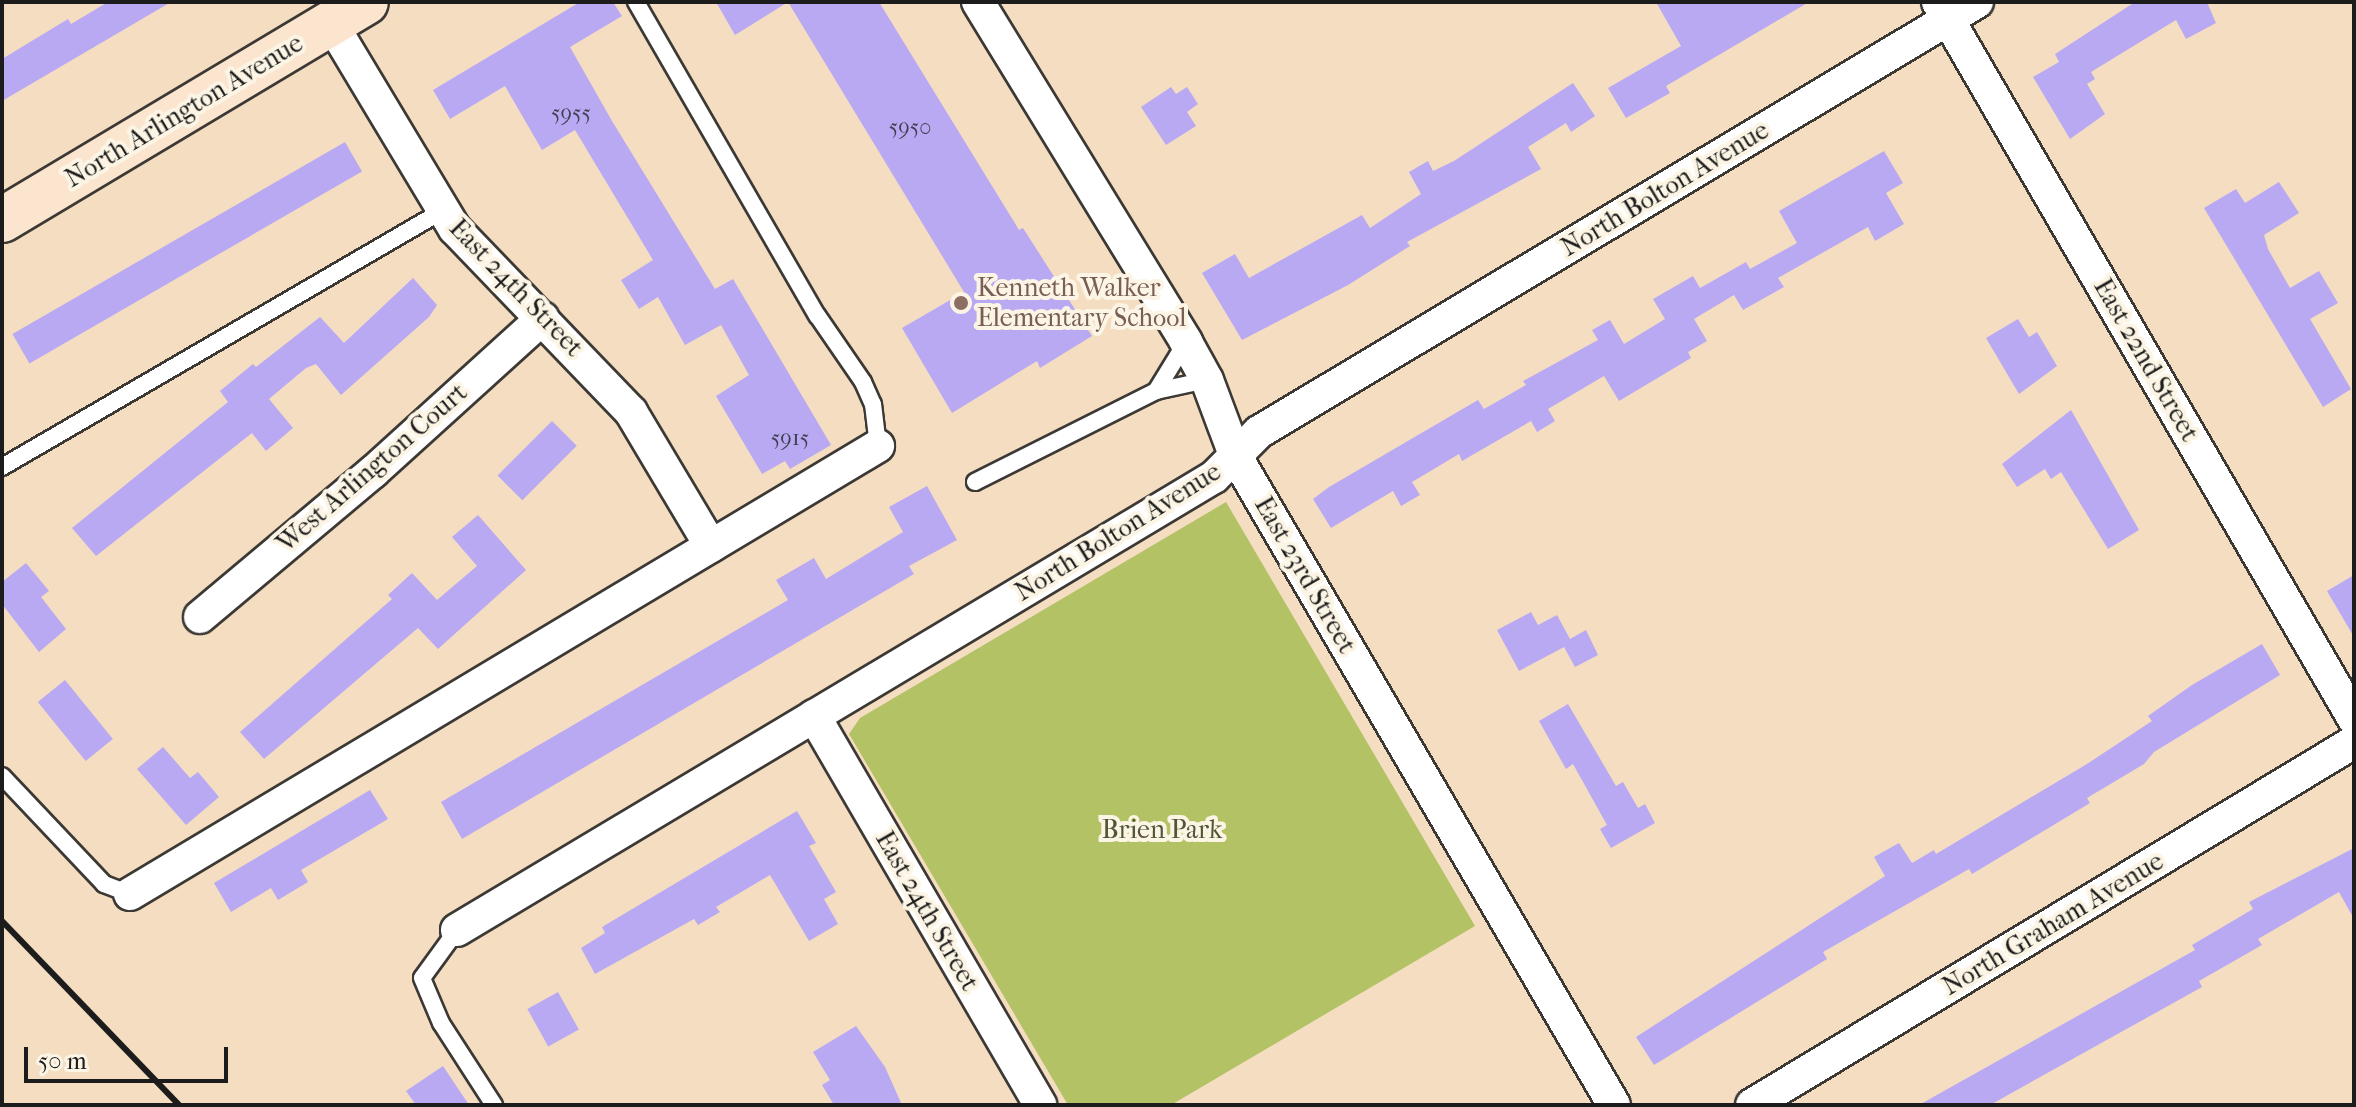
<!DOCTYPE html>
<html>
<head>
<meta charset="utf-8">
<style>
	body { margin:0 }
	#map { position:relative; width:2356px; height:1107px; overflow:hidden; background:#f4ddc1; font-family:"IM FELL French Canon",serif }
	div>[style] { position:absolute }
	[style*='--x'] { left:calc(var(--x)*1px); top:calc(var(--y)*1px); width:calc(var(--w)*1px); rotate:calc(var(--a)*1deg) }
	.green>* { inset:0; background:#b3c265 }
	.building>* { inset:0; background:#b9a9f3; transform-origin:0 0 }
	.roads { filter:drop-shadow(2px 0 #3c3935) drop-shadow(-2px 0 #3c3935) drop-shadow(0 2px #3c3935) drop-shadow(0 -2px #3c3935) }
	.lane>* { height:16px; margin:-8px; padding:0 8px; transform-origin:8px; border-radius:8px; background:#fff }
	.street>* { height:32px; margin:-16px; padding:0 16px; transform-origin:16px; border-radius:16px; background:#fff }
	.secondary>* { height:44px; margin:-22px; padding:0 22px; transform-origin:22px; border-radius:22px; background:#fbe5cf }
	.rail>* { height:6px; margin:-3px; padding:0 3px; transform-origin:3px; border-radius:3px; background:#1c1c1c }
	.dots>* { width:22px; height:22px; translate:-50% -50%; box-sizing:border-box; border:4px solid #fcf5e5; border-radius:50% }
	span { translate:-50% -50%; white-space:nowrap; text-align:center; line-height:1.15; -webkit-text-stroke:8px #fcf5e5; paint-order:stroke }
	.number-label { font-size:22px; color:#433f52 }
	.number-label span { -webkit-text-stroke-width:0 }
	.street-label { font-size:26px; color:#1c1c1c }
	.education-label { font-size:26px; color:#785e54 }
	.left { translate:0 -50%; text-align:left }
	.park-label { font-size:26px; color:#515636 }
	.frame { position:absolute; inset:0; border:4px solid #1c1c1c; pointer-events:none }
	.scale { position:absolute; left:24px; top:1047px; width:204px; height:36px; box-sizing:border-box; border:4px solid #1c1c1c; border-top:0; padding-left:10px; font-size:24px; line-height:28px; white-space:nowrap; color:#1c1c1c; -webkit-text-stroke:6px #fcf5e5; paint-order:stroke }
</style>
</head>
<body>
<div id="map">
	<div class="green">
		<i style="clip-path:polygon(1226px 502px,1475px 926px,1171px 1105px,1068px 1105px,849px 734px,860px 718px)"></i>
	</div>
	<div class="building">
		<i style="clip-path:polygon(108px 2px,171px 2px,2px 101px,2px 59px,68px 19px,71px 24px)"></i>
		<i style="clip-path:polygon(580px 2px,613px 2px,622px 16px,570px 47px,612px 121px,715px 289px,733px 279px,831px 445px,790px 469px,785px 461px,762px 474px,716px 396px,749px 375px,721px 325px,685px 345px,658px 297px,639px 309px,621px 280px,653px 260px,575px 130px,542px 150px,505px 86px,450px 119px,433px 90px)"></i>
		<i style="clip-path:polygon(716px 2px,879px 2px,1019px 230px,1023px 228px,1092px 336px,1040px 368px,1037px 361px,952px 413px,902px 328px,964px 292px,788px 2px,735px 35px)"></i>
		<i style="clip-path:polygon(1656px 2px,1809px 2px,1666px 86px,1670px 93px,1626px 118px,1608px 88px,1681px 46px)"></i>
		<i style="clip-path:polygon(2135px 2px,2207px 2px,2216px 23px,2186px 39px,2176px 20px,2091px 72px,2095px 79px,2087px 84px,2105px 114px,2070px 139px,2033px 77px,2059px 62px,2055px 54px)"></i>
		<i style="clip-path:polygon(1573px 83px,1595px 116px,1571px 132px,1566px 123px,1528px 147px,1541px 169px,1407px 242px,1410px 246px,1348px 285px,1242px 340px,1202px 273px,1235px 254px,1249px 278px,1362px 215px,1370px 228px,1421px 194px,1409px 172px,1428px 161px,1433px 171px,1454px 161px)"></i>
		<i style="clip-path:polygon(1171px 87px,1176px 94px,1187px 87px,1198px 104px,1187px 112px,1196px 126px,1166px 145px,1141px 107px)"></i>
		<i style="left:345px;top:142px;width:34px;height:384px;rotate:60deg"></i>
		<i style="clip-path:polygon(1884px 151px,1903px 183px,1886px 193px,1904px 224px,1875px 241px,1868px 227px,1778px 278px,1784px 287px,1743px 310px,1734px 295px,1694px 319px,1707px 341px,1688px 352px,1691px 358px,1619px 401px,1604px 376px,1548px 409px,1555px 421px,1537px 432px,1531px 421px,1462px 461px,1459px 454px,1412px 482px,1420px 495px,1401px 506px,1393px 491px,1331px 528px,1313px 499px,1329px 487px,1478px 400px,1484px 409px,1526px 385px,1523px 381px,1598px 340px,1592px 330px,1610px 320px,1624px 344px,1665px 319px,1653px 299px,1693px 276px,1700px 288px,1746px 262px,1750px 269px,1797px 243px,1779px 211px)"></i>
		<i style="clip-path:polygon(2279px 182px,2299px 213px,2264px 235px,2268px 249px,2290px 288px,2319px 271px,2338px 303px,2310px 319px,2351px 389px,2323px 407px,2204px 208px,2236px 189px,2245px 203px)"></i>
		<i style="clip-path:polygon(413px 278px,437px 305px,429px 317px,341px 395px,316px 364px,306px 368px,269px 399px,293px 428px,266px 451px,252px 433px,96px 556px,72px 528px,228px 402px,220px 391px,253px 364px,256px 367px,320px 317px,344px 343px)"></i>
		<i style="clip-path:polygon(2018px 319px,2029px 337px,2037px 332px,2057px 366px,2019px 394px,1986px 338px)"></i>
		<i style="clip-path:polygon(2071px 410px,2139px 530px,2108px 549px,2061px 472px,2051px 479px,2045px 469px,2017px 487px,2002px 464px)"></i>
		<i style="left:552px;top:421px;width:35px;height:77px;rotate:45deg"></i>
		<i style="clip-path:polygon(927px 486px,957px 540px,909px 566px,914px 574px,462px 839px,441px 802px,788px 600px,776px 580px,814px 558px,826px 579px,903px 532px,889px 507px)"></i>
		<i style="clip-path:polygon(478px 515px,526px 570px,438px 649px,418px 628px,264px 759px,240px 732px,392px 599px,388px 595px,412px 573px,437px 600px,477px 566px,452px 537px)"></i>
		<i style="clip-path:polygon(26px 563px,49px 591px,41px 597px,66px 629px,39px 652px,2px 604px,2px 582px)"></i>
		<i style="clip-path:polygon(2354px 575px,2354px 637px,2327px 591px)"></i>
		<i style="clip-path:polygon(1531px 612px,1538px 625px,1557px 615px,1570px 639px,1586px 630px,1598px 655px,1575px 667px,1564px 647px,1519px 671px,1497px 630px)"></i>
		<i style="clip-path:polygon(2262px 644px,2280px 675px,2154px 752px,2144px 764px,2087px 798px,2090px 803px,1972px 874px,1969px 869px,1823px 952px,1827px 959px,1654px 1065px,1636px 1037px,1885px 876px,1874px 857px,1899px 843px,1912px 863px,1934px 850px,1936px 854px,2087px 764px,2152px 721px,2148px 716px,2192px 685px)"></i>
		<i style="left:65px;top:680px;width:76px;height:35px;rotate:51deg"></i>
		<i style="clip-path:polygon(1568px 704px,1616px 786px,1623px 782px,1638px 808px,1645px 804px,1655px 823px,1611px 848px,1600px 829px,1607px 825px,1573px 764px,1566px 769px,1539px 721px)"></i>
		<i style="clip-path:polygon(163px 747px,190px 778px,198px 772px,219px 797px,186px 825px,137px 769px)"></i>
		<i style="clip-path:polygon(370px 790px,388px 819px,301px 870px,308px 882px,278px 900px,271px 888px,231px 912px,214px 883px)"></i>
		<i style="clip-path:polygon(797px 811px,816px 843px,809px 846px,836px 892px,824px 899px,838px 924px,809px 941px,770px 875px,716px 907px,720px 912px,698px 925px,694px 919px,595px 974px,581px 948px,605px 933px,602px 927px)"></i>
		<i style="clip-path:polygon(2354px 848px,2354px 919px,2339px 892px,2258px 939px,2262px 945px,2199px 981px,2202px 987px,1990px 1105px,1919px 1105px,2195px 950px,2192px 945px,2253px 909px,2249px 902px)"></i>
		<i style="left:558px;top:992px;width:43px;height:35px;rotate:61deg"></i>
		<i style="clip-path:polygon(856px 1026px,885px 1067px,902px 1105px,834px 1105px,822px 1085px,830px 1080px,813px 1052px)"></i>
		<i style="clip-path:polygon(443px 1066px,469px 1105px,416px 1105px,406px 1091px)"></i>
	</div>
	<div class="roads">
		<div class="lane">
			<i style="--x:636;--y:2;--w:362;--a:60"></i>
			<i style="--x:817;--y:315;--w:81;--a:55.5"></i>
			<i style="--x:863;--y:382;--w:24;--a:66"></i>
			<i style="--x:873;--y:404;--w:42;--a:83.2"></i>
			<i style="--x:1156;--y:391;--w:57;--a:-58.5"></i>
			<i style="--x:2;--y:467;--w:509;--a:-30.19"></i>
			<i style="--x:975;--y:482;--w:203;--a:-26.7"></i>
			<i style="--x:1156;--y:391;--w:52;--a:-12.2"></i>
			<i style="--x:2;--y:776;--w:149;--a:46.6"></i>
			<i style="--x:104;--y:884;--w:28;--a:21"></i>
			<i style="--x:457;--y:930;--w:59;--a:126.1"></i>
			<i style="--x:422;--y:978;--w:49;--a:67.1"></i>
			<i style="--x:441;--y:1023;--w:98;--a:57.1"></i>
		</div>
		<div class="street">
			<i style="--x:978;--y:2;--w:399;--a:58.5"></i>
			<i style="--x:1186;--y:342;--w:43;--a:61.1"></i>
			<i style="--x:1207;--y:380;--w:80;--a:69.5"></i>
			<i style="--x:1235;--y:455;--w:752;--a:59.75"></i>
			<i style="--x:1938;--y:2;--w:829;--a:59.88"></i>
			<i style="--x:331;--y:23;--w:240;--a:59"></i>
			<i style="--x:455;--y:229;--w:254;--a:46.1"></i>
			<i style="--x:631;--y:412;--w:156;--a:59.2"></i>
			<i style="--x:200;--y:617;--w:226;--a:-40"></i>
			<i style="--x:373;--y:472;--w:229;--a:-42.2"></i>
			<i style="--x:814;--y:716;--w:450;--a:59.8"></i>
			<i style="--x:130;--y:894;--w:872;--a:-30.92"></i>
			<i style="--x:457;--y:930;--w:882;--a:-30.9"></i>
			<i style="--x:1214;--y:477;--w:64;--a:-45"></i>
			<i style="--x:1259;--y:432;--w:837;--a:-30.92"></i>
			<i style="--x:1752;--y:1105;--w:703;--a:-31.09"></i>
		</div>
		<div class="secondary">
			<i style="--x:2;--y:220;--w:424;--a:-30.9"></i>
		</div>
	</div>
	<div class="rail">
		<i style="--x:2;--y:921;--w:255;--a:46.1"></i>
	</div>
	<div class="dots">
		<i style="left:961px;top:303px;background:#8d6e63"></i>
	</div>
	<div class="number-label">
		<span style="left:571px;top:114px">5955</span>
		<span style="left:910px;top:128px">5950</span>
		<span style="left:790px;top:439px">5915</span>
	</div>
	<div class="street-label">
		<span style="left:184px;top:111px;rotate:-31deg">North Arlington Avenue</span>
		<span style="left:1665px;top:189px;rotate:-31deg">North Bolton Avenue</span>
		<span style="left:516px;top:288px;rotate:46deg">East 24th Street</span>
		<span style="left:2146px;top:360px;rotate:60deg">East 22nd Street</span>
		<span style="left:372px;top:468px;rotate:-41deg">West Arlington Court</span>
		<span style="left:1118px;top:532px;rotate:-32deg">North Bolton Avenue</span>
		<span style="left:1305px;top:575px;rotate:60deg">East 23rd Street</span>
		<span style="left:927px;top:911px;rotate:60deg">East 24th Street</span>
		<span style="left:2053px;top:924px;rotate:-31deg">North Graham Avenue</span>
	</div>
	<div class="education-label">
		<span class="left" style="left:977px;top:303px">Kenneth Walker<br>Elementary School</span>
	</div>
	<div class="park-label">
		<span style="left:1162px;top:830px">Brien Park</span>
	</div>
	<div class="frame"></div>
	<div class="scale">50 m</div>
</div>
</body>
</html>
